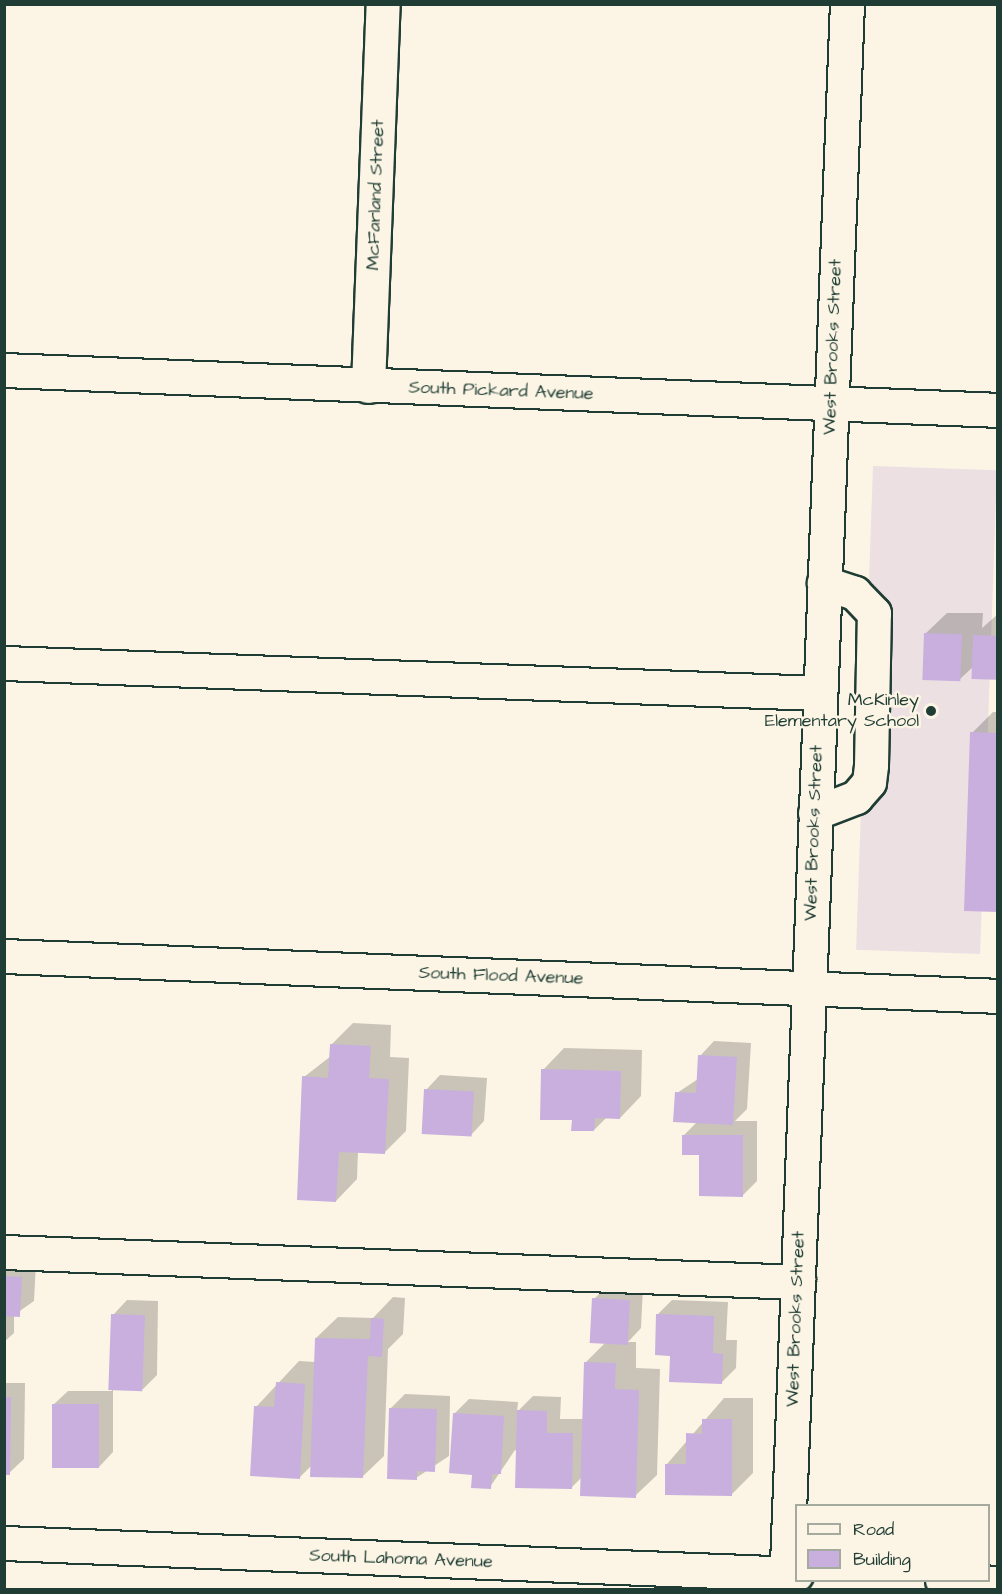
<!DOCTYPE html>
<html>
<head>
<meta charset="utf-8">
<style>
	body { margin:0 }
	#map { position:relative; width:1002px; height:1594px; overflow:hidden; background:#fcf5e5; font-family:"Architects Daughter",sans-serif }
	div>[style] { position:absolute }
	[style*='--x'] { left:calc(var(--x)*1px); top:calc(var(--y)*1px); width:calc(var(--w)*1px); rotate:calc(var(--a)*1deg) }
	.built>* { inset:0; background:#ece0e3; transform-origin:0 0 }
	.shadow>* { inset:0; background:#0003 }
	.building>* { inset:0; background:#c8afde; transform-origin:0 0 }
	.roads { filter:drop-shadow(2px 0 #1f3d34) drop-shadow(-2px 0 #1f3d34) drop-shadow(0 2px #1f3d34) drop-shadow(0 -2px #1f3d34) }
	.minor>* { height:33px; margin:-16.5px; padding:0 16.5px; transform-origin:16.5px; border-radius:16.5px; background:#fcf5e5 }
	.dots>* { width:16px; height:16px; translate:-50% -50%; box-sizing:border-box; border:3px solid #fcf5e5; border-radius:50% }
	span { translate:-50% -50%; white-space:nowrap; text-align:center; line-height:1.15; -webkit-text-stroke:5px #fcf5e5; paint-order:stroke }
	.street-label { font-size:18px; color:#1f3d34 }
	.poi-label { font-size:18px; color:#1f3d34 }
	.right { translate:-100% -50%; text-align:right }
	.frame { position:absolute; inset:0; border:6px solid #1f3d34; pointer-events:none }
	.legend { position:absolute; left:795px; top:1504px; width:195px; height:78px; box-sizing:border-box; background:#fcf5e5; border:2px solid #a4ab9e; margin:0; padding:8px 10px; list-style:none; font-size:18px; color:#1f3d34 }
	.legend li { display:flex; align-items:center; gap:12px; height:30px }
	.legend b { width:30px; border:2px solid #a4ab9e }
</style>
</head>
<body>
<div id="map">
	<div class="built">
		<i style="left:873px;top:466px;width:124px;height:484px;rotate:2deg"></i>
	</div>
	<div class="shadow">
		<i style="clip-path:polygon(947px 613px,983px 613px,982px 628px,998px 614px,998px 678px,974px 666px,960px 679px,925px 634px)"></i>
		<i style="clip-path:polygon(993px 712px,998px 712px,998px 911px,972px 733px)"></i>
		<i style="clip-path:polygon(353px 1023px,391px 1025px,390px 1057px,409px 1058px,406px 1131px,385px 1152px,358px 1151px,357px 1179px,336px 1201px,304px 1077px,331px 1056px,332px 1044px)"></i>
		<i style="clip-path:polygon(714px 1041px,751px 1043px,747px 1109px,735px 1121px,757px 1121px,757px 1181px,743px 1195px,684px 1135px,697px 1122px,677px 1093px,698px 1079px,700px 1056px)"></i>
		<i style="clip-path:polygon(564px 1048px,642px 1050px,641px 1096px,620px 1118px,607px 1117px,594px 1130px,573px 1119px,543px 1070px)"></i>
		<i style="clip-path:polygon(440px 1075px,487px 1078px,484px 1121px,470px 1136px,426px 1090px)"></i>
		<i style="clip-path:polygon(4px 1261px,36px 1263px,34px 1301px,14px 1315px,14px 1333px,4px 1342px)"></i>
		<i style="clip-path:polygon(608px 1285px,643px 1286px,641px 1328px,628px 1342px,636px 1342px,636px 1368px,660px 1369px,657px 1475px,635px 1496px,582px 1477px,571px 1488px,515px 1450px,490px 1487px,474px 1473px,454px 1414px,469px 1399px,518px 1402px,517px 1412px,533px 1396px,561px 1397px,560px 1419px,584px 1419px,586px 1362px,606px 1342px,594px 1299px)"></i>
		<i style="clip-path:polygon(393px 1297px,405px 1298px,403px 1334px,388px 1349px,384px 1456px,362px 1477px,312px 1465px,299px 1478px,256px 1407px,299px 1361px,315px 1362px,316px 1338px,338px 1317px,373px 1318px)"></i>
		<i style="clip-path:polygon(127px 1300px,158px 1301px,157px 1375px,143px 1389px,113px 1389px,113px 1452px,99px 1467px,53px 1405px,68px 1391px,112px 1391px,113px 1315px)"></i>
		<i style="clip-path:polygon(672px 1300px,728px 1302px,726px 1340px,737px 1340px,736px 1368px,721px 1383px,671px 1354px,658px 1314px)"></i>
		<i style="clip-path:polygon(4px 1383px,25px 1383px,24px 1459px,9px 1473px,4px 1473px)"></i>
		<i style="clip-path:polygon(405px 1394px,450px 1396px,449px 1456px,416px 1478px,390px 1409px)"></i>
		<i style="clip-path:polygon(724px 1398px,753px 1398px,753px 1473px,731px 1495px,667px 1464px)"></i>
	</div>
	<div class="building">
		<i style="left:924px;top:633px;width:38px;height:47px;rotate:2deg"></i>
		<i style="left:973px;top:635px;width:25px;height:44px;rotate:2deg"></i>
		<i style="clip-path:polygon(970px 732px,998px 733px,998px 912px,964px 911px)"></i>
		<i style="clip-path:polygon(330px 1044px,371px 1046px,369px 1078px,389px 1079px,385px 1154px,339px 1152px,336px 1202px,297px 1200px,302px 1076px,328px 1078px)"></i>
		<i style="clip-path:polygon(698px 1055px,737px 1057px,733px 1125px,673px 1122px,675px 1092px,696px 1093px)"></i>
		<i style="clip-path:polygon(541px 1069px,621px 1071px,620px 1119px,595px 1118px,594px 1131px,571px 1131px,572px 1120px,540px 1120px)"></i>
		<i style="left:424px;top:1089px;width:50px;height:45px;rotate:3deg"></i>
		<i style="clip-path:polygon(682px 1135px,743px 1135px,743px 1197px,699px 1196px,699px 1155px,682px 1155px)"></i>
		<i style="left:4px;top:1276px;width:18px;height:40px;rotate:3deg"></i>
		<i style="left:592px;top:1298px;width:38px;height:45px;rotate:3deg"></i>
		<i style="left:111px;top:1314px;width:34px;height:76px;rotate:2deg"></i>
		<i style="clip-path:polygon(656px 1314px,714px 1316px,713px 1353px,723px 1354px,722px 1384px,669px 1382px,670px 1356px,655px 1355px)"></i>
		<i style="clip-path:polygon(371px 1318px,384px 1319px,382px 1357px,368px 1356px,363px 1478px,310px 1477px,315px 1338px,370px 1339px)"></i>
		<i style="clip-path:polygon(584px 1362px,616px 1363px,615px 1389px,639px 1390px,636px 1498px,580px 1496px)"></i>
		<i style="clip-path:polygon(276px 1382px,305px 1384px,300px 1479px,250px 1476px,254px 1406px,274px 1407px)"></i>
		<i style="clip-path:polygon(5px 1397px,11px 1397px,10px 1475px,5px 1475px)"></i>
		<i style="left:99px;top:1404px;width:64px;height:47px;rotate:90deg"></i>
		<i style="clip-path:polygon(389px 1408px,437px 1409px,435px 1472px,417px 1471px,417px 1480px,387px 1479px)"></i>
		<i style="clip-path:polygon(517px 1410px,547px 1411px,547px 1433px,573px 1433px,572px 1489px,515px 1488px)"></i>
		<i style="clip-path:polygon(453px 1413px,504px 1416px,501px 1474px,492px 1474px,491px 1489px,471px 1488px,472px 1475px,449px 1473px)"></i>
		<i style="clip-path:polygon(702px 1419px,732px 1419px,732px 1496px,665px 1495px,665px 1464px,686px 1464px,686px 1433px,702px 1434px)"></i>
	</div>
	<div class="roads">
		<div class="minor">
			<i style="--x:4;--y:370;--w:995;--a:2.3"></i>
			<i style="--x:368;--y:386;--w:382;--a:-87.8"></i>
			<i style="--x:4;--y:663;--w:817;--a:2.11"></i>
			<i style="--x:815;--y:813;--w:44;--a:-21.3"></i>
			<i style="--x:856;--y:797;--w:20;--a:-49"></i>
			<i style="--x:869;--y:782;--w:17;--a:-83"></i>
			<i style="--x:871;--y:765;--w:152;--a:-88.9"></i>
			<i style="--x:874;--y:613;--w:28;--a:-134"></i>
			<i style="--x:855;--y:593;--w:33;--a:-162"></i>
			<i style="--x:4;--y:956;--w:995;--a:2.3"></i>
			<i style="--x:4;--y:1252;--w:795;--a:2.16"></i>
			<i style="--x:4;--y:1543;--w:793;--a:2.24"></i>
			<i style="--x:942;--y:1580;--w:56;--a:3.1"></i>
			<i style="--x:786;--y:1590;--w:1587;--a:-87.8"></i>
		</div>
	</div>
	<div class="dots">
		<i style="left:931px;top:711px;background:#1f3d34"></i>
	</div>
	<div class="street-label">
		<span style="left:376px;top:195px;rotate:-88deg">McFarland Street</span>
		<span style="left:833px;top:347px;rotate:-88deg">West Brooks Street</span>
		<span style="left:501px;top:391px;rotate:2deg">South Pickard Avenue</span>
		<span style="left:814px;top:833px;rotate:-88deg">West Brooks Street</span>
		<span style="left:501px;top:976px;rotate:2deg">South Flood Avenue</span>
		<span style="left:796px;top:1319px;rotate:-88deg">West Brooks Street</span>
		<span style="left:401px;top:1559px;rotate:2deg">South Lahoma Avenue</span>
	</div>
	<div class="poi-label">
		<span class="right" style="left:919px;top:711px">McKinley<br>Elementary School</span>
	</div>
	<div class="frame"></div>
	<ul class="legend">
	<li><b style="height:8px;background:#fcf5e5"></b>Road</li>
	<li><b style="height:16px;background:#c8afde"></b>Building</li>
	</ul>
</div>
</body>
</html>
